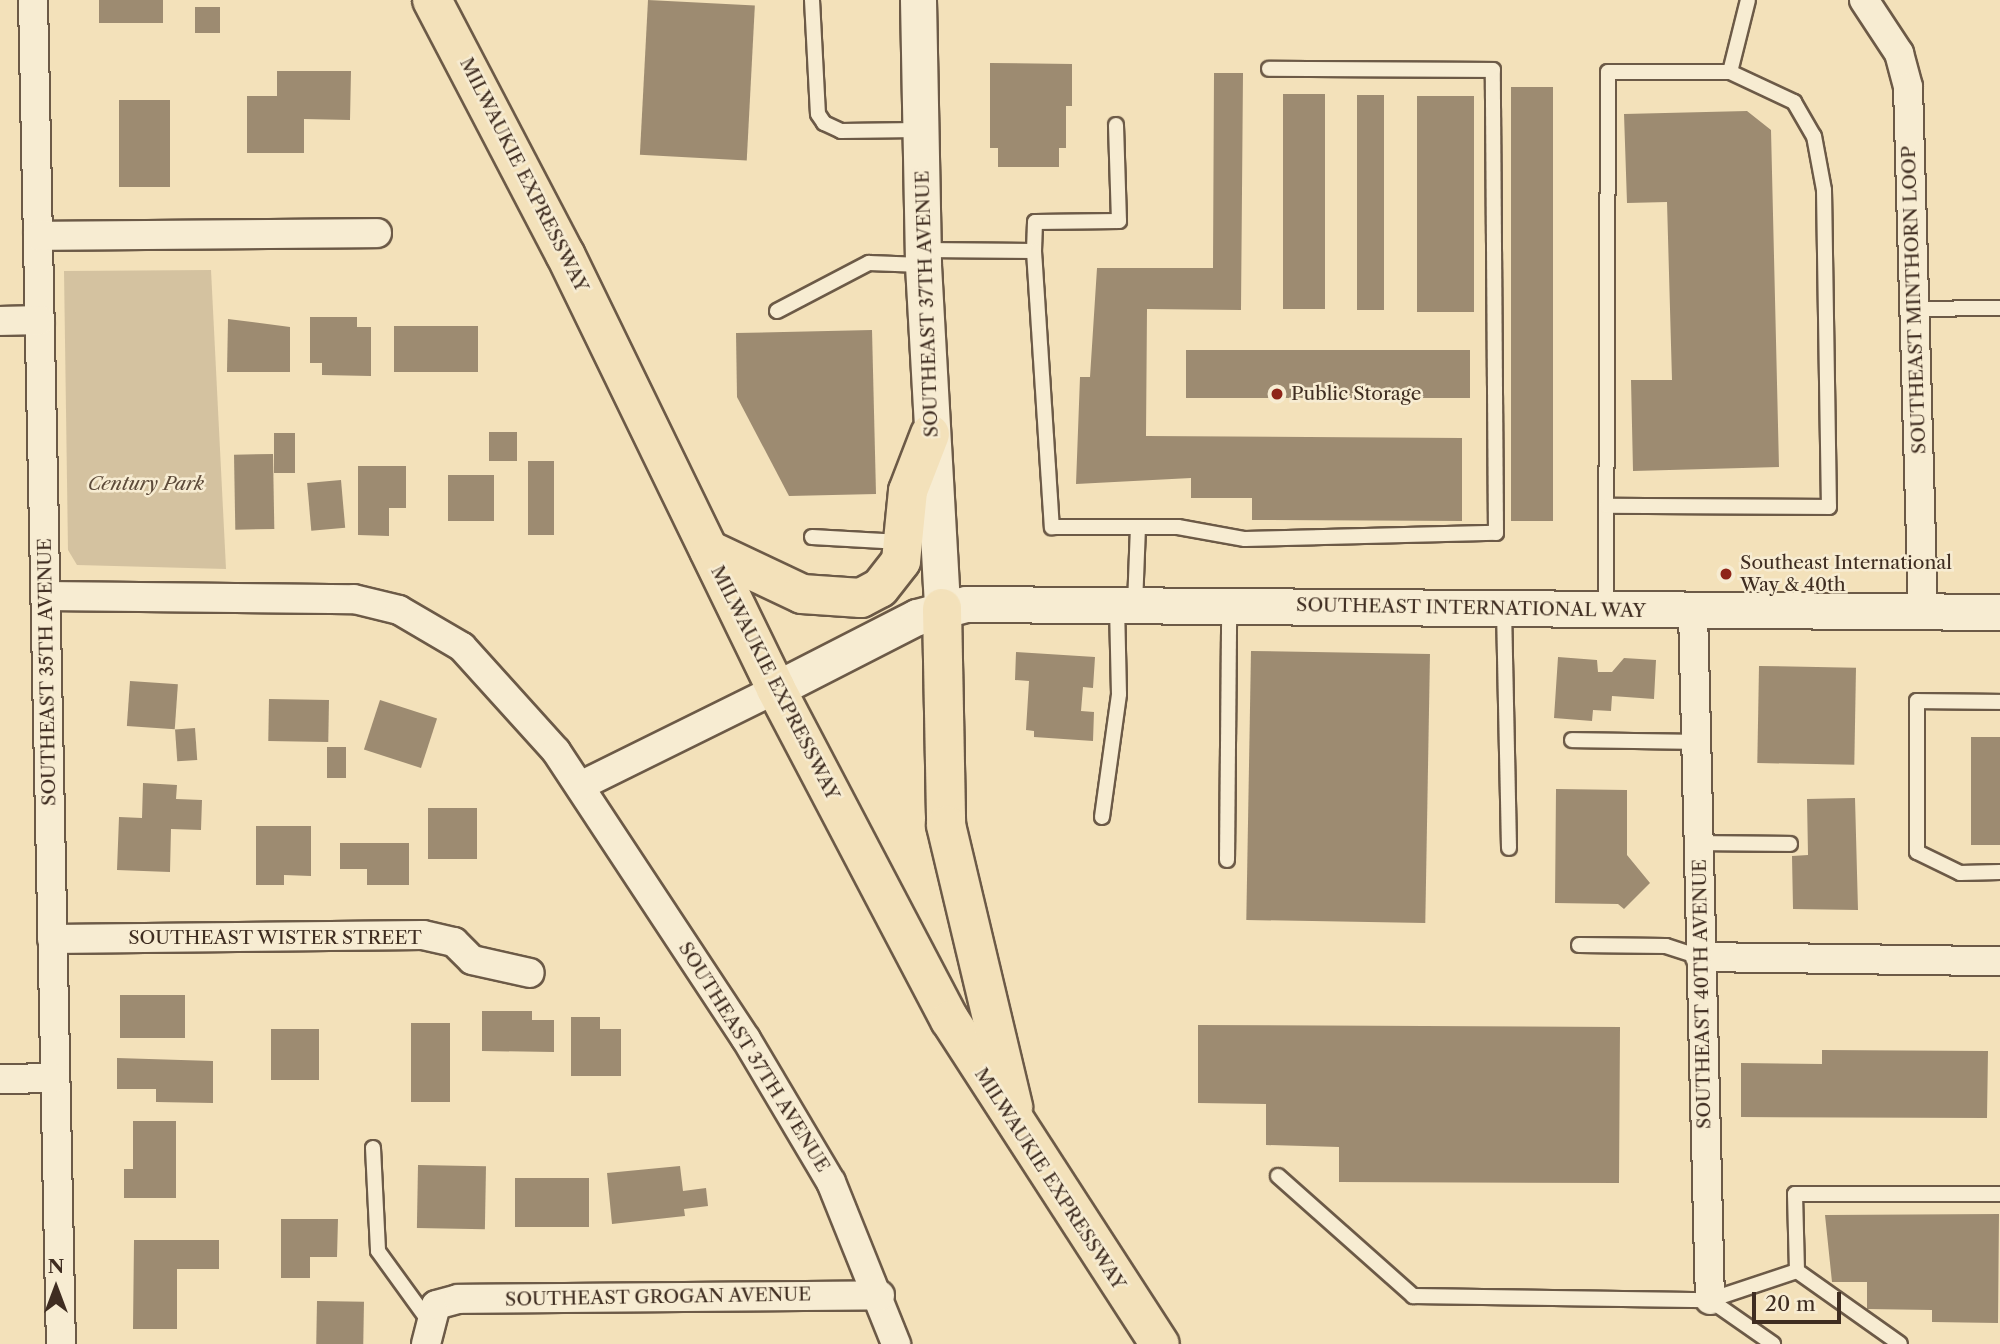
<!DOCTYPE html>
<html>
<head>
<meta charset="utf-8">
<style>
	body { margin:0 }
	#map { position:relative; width:2000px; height:1344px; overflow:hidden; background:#f3e1ba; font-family:"Libre Caslon Text",serif }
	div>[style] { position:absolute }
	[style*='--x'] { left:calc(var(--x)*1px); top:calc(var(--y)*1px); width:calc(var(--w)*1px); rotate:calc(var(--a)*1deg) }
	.green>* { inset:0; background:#d4c2a0 }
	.building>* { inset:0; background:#9d8b71; transform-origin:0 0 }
	.roads { filter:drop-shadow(2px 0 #6c5a47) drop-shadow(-2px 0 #6c5a47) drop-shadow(0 2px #6c5a47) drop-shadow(0 -2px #6c5a47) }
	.service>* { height:14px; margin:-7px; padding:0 7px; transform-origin:7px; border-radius:7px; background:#f7ecd2 }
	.minor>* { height:28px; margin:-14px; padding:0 14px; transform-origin:14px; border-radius:14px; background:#f7ecd2 }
	.tertiary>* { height:35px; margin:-17.5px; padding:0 17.5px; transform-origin:17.5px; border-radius:17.5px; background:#f7ecd2 }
	.trunk>* { height:38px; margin:-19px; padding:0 19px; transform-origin:19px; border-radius:19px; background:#f3e1ba }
	.dots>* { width:19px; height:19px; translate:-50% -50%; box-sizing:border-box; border:4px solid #f7ecd2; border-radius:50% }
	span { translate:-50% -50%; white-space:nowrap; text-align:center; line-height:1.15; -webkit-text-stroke:5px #f7ecd2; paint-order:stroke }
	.street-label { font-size:19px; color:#3f2d21 }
	.poi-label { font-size:19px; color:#3f2d21 }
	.left { translate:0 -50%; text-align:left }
	.park-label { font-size:19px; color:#5d4b3a; font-style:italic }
	.north { position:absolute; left:21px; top:1253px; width:70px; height:70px; -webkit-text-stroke:5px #f7ecd2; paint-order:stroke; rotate:0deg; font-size:19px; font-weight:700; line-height:28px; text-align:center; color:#3f2d21 }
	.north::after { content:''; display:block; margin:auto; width:24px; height:32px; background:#3f2d21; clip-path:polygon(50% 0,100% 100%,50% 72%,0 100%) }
	.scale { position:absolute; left:1752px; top:1292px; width:89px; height:32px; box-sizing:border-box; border:4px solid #3f2d21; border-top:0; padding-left:9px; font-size:21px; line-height:24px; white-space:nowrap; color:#3f2d21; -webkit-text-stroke:5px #f7ecd2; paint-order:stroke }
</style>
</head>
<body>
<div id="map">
	<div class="green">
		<i style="clip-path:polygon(211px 270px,226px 569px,77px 565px,68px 550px,64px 271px)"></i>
	</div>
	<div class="building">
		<i style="left:99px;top:0;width:64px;height:23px"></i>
		<i style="left:648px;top:0;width:107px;height:155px;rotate:3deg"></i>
		<i style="left:195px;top:7px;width:25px;height:26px"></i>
		<i style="clip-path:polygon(990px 63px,1072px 64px,1072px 106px,1066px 106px,1066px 148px,1059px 148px,1059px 167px,998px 167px,998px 148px,990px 148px)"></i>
		<i style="clip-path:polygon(277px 71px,351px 71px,350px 120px,304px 119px,304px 153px,247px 153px,247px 96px,277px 96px)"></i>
		<i style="clip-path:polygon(1214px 73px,1243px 73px,1241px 310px,1147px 309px,1146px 436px,1462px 438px,1462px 521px,1252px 520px,1252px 498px,1191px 498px,1191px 478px,1076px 484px,1080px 377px,1090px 377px,1097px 268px,1213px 268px)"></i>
		<i style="left:1511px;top:87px;width:42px;height:434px"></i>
		<i style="left:1283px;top:94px;width:42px;height:215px"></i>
		<i style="left:1357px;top:95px;width:27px;height:215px"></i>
		<i style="left:1417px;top:96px;width:57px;height:216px"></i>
		<i style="left:119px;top:100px;width:51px;height:87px"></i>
		<i style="clip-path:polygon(1747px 111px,1771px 130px,1779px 467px,1633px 471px,1631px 380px,1672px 380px,1667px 202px,1627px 203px,1624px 114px)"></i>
		<i style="clip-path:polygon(310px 317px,357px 317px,357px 327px,371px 327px,371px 376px,322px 375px,322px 363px,310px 363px)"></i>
		<i style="clip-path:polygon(228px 319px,290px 327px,290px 372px,227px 372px)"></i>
		<i style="left:394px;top:326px;width:84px;height:46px"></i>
		<i style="clip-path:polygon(872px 330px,876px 494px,789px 496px,737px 397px,736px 333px)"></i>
		<i style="left:1186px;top:350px;width:284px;height:48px"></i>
		<i style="left:489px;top:432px;width:28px;height:29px"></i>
		<i style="left:274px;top:433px;width:21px;height:40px"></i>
		<i style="left:273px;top:454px;width:75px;height:39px;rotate:89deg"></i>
		<i style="left:528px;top:461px;width:26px;height:74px"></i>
		<i style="clip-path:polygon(358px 466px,406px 466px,406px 508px,389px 508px,389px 536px,358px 535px)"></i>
		<i style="left:448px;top:475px;width:46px;height:46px"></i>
		<i style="left:341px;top:480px;width:48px;height:34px;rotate:85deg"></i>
		<i style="left:1251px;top:651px;width:179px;height:269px;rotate:1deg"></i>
		<i style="clip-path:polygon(1016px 652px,1095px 657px,1093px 688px,1083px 687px,1081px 711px,1094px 712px,1093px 741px,1034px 737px,1034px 731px,1026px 730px,1029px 681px,1015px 680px)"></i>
		<i style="clip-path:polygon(1558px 657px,1597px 660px,1598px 672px,1612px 672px,1624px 658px,1656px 660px,1654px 699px,1612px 696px,1611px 711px,1593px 710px,1592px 721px,1554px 718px)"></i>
		<i style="left:1759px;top:666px;width:97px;height:97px;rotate:1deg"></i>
		<i style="left:130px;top:681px;width:48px;height:45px;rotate:4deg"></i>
		<i style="left:269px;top:699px;width:60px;height:42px;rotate:1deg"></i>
		<i style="left:380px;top:700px;width:60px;height:52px;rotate:18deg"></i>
		<i style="left:195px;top:728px;width:32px;height:20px;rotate:86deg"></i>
		<i style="left:1971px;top:737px;width:29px;height:108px"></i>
		<i style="left:327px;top:747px;width:19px;height:31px"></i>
		<i style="clip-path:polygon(143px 783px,177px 785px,176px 799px,202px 800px,201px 830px,171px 829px,170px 872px,117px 870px,119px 817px,142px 818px)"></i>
		<i style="clip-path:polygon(1556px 789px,1627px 790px,1627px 855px,1650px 883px,1624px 909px,1618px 904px,1555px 903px)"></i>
		<i style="clip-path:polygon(1855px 798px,1858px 910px,1793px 909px,1792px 856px,1808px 855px,1807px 799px)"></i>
		<i style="left:428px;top:808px;width:49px;height:51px"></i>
		<i style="clip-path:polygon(256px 826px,311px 826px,311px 876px,284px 875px,284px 885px,256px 885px)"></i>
		<i style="clip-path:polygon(340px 843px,409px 843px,409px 885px,367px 885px,367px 869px,340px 869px)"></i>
		<i style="left:120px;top:995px;width:65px;height:43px"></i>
		<i style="clip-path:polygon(482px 1011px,532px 1011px,532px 1020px,554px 1020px,554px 1052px,482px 1051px)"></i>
		<i style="clip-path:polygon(571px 1017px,600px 1017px,600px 1029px,621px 1029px,621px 1076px,571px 1076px)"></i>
		<i style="left:411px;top:1023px;width:39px;height:79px"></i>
		<i style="clip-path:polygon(1198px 1025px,1620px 1027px,1619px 1183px,1339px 1182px,1339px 1147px,1266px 1145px,1266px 1104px,1198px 1103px)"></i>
		<i style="left:271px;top:1029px;width:48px;height:51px"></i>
		<i style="clip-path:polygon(1822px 1050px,1988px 1051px,1987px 1118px,1741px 1117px,1741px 1063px,1822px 1064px)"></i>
		<i style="clip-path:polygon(117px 1058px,213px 1061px,213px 1103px,156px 1102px,156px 1089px,117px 1089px)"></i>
		<i style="clip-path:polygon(133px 1121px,176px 1121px,176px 1198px,124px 1198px,124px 1169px,133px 1169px)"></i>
		<i style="left:418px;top:1165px;width:68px;height:63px;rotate:1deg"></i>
		<i style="clip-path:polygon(680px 1166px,683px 1191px,706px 1188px,708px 1206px,684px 1209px,685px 1216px,612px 1224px,607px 1173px)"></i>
		<i style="left:515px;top:1178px;width:74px;height:49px"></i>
		<i style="clip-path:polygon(1999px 1214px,1998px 1323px,1932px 1322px,1932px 1310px,1867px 1309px,1867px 1282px,1832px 1282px,1825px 1215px)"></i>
		<i style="clip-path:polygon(281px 1219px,338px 1219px,337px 1257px,310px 1257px,310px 1278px,281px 1278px)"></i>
		<i style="clip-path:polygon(134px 1240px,219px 1240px,219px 1269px,177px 1269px,177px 1329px,133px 1329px)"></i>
		<i style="left:317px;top:1301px;width:47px;height:43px;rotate:1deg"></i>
	</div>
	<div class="roads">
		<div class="service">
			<i style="--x:812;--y:0;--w:114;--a:87"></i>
			<i style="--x:818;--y:114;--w:11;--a:56"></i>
			<i style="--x:824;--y:123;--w:19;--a:25"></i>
			<i style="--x:841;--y:131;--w:78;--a:-0.7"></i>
			<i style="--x:1730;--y:72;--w:74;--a:-76"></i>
			<i style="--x:923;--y:250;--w:111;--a:0.5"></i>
			<i style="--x:1034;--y:251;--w:29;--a:-88"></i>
			<i style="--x:1035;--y:222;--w:84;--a:-0.7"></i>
			<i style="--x:1119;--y:221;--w:96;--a:-91.8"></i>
			<i style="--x:1034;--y:251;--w:277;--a:86.3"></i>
			<i style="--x:1052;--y:527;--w:126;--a:0"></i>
			<i style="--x:1178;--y:527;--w:68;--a:10.2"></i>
			<i style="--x:1245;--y:539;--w:251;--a:-1.4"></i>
			<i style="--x:1496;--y:533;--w:463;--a:-90.4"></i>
			<i style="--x:1493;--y:70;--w:224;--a:-179.7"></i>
			<i style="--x:1914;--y:309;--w:86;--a:-0.7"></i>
			<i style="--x:777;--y:311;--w:104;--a:-27.6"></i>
			<i style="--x:869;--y:263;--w:53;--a:2.2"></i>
			<i style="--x:812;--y:537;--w:89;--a:3.2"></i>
			<i style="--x:1135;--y:605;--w:78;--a:-87.8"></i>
			<i style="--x:1606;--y:608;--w:536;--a:-89.79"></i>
			<i style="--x:1608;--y:72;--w:122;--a:0"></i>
			<i style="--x:1730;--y:72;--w:71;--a:25.1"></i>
			<i style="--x:1794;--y:102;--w:39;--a:60"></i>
			<i style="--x:1814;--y:136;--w:55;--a:79.5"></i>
			<i style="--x:1824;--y:190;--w:317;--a:89.1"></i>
			<i style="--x:1829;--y:507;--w:222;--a:-179.7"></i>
			<i style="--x:1504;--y:609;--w:239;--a:88.8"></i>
			<i style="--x:2000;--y:702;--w:83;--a:-179.3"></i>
			<i style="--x:1917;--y:701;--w:151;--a:90"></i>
			<i style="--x:1917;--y:852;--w:48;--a:26"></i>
			<i style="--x:1960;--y:873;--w:40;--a:-1.4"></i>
			<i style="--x:1572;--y:740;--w:124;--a:0.9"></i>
			<i style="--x:1102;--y:817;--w:124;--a:-82.1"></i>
			<i style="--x:1119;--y:694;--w:88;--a:-91.3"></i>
			<i style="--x:1698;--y:843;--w:92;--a:0.6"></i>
			<i style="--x:1227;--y:860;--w:253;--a:-89.5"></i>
			<i style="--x:1579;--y:945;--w:87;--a:0.7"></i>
			<i style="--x:1666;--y:946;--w:36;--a:18"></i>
			<i style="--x:373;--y:1148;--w:103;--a:87.2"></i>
			<i style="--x:378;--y:1251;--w:85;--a:54.1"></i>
			<i style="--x:1278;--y:1176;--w:181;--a:41.6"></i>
			<i style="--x:1413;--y:1296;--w:297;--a:0.8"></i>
			<i style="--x:1710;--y:1300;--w:92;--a:-18.4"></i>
			<i style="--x:1797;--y:1271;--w:126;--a:35.3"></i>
			<i style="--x:1797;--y:1271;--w:77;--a:-91.5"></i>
			<i style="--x:1795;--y:1194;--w:205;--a:0"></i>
			<i style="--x:1710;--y:1300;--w:77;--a:34.9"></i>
		</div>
		<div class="minor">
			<i style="--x:33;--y:0;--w:1344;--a:88.81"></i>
			<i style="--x:1864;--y:0;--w:64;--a:56.6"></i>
			<i style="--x:1899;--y:53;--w:35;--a:75"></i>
			<i style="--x:1908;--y:87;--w:524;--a:88.36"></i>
			<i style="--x:38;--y:236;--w:339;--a:-0.5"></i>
			<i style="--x:0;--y:321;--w:40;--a:-1.4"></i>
			<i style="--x:45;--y:596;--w:309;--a:0.6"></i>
			<i style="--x:354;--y:599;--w:46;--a:13.7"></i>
			<i style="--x:399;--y:610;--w:73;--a:30.4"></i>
			<i style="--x:462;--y:647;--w:140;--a:47.9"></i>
			<i style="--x:556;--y:751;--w:345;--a:56.6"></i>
			<i style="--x:746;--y:1039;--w:166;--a:59.3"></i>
			<i style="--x:831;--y:1182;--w:175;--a:68.1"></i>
			<i style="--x:1693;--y:611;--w:689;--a:88.59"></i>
			<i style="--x:580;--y:786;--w:219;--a:-26.3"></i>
			<i style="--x:52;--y:939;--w:371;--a:-0.6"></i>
			<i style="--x:423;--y:935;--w:32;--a:13"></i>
			<i style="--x:454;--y:942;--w:25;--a:45"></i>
			<i style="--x:472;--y:960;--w:59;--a:12.6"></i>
			<i style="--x:1700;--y:957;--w:300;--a:0.8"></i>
			<i style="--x:0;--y:1079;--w:55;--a:-1"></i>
			<i style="--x:426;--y:1344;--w:40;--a:-75.6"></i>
			<i style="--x:436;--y:1305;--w:23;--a:-15"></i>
			<i style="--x:458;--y:1299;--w:422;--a:-0.5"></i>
		</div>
		<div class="tertiary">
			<i style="--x:918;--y:0;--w:265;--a:88.9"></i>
			<i style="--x:923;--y:265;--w:344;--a:86.8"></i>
			<i style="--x:776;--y:689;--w:158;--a:-27.1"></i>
			<i style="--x:917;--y:617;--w:51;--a:-14.9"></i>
			<i style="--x:966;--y:604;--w:1034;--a:0.44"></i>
		</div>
		<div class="trunk">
			<i style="--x:432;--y:0;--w:287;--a:62.4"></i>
			<i style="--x:565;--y:254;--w:483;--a:64.1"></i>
			<i style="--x:776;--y:689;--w:374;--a:62.3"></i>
			<i style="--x:950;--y:1020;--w:386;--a:57.1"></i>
			<i style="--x:709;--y:550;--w:103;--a:25.3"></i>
			<i style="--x:802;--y:594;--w:59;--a:3.9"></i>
			<i style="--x:861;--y:598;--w:21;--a:-28"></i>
			<i style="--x:880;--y:588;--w:34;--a:-52"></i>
			<i style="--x:901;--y:561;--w:70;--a:-84.3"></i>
			<i style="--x:908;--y:491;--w:61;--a:-68.9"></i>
			<i style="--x:942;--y:608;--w:217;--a:88.9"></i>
			<i style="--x:946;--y:825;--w:290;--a:76.6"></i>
		</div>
	</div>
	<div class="dots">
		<i style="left:1277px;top:394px;background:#8f2418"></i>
		<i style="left:1726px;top:574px;background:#8f2418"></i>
	</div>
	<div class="street-label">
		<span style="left:524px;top:175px;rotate:63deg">MILWAUKIE EXPRESSWAY</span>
		<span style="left:1914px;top:300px;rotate:-92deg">SOUTHEAST MINTHORN LOOP</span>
		<span style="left:927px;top:304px;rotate:-92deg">SOUTHEAST 37TH AVENUE</span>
		<span style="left:1471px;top:608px;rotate:1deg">SOUTHEAST INTERNATIONAL WAY</span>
		<span style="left:47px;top:672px;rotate:-91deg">SOUTHEAST 35TH AVENUE</span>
		<span style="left:775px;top:683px;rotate:63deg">MILWAUKIE EXPRESSWAY</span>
		<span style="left:275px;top:938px">SOUTHEAST WISTER STREET</span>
		<span style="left:1702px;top:994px;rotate:-91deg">SOUTHEAST 40TH AVENUE</span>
		<span style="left:754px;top:1057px;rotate:58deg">SOUTHEAST 37TH AVENUE</span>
		<span style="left:1050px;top:1179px;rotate:57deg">MILWAUKIE EXPRESSWAY</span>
		<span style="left:658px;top:1297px;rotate:-1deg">SOUTHEAST GROGAN AVENUE</span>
	</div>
	<div class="poi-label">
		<span class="left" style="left:1291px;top:394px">Public Storage</span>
		<span class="left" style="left:1740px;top:574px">Southeast International<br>Way &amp; 40th</span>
	</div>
	<div class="park-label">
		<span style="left:146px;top:484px">Century Park</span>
	</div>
	<div class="north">N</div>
	<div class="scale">20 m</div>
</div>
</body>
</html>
